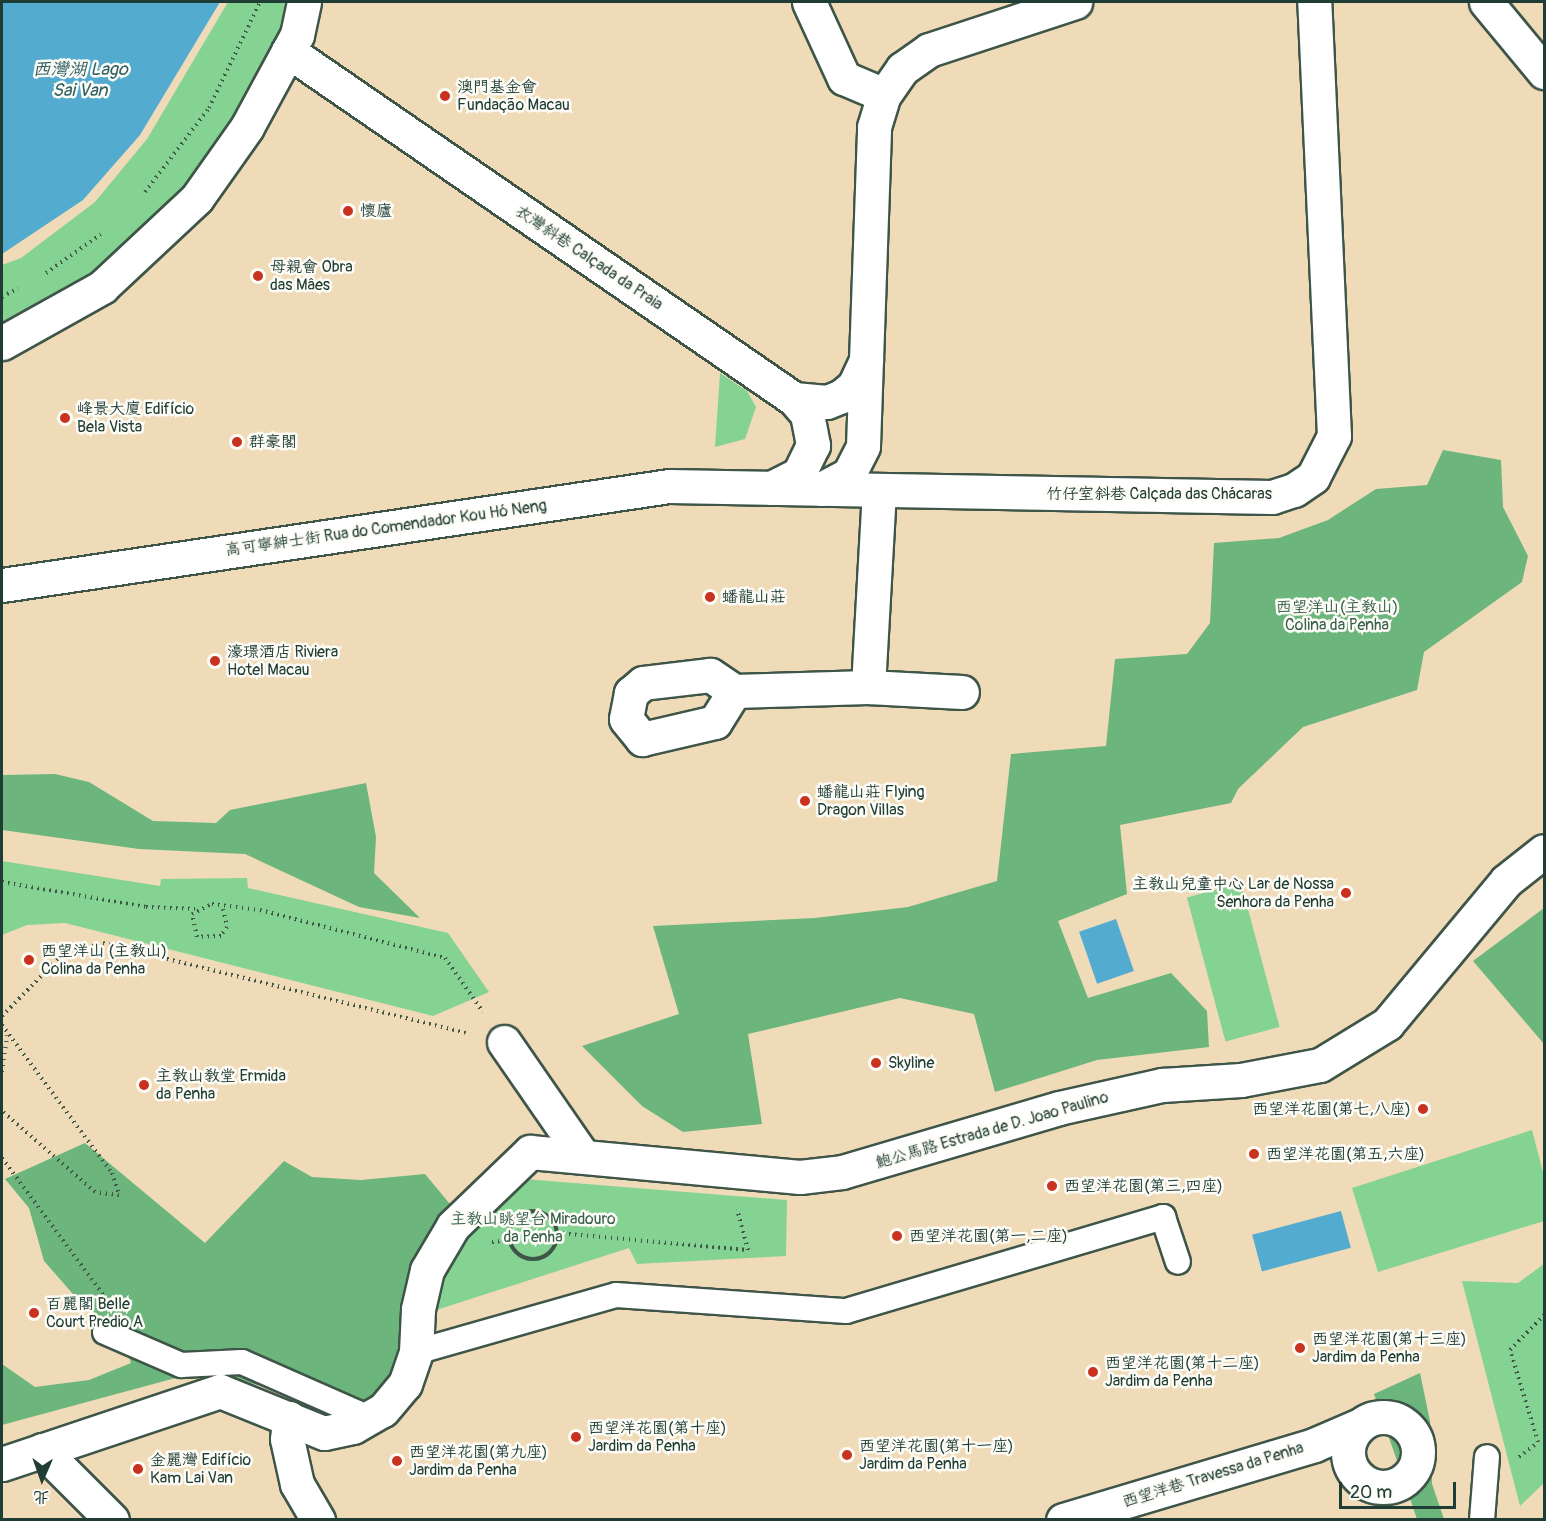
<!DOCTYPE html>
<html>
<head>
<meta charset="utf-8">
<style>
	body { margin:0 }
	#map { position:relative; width:1546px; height:1521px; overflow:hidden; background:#f0dbb9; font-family:Pangolin,"LXGW WenKai TC",sans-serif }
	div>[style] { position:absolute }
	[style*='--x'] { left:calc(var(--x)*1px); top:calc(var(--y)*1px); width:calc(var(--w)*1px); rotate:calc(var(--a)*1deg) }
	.green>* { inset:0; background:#85d392; transform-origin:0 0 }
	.forest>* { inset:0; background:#6cb57c }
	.water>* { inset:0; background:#53acd0; transform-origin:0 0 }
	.path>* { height:4px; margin-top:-2px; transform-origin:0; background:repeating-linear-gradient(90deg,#3e5548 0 1.5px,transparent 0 6px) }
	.path>.ring { margin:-2px; padding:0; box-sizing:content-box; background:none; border:4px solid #3e5548; border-radius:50% }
	.roads { filter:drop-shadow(2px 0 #3e5548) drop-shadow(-2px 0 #3e5548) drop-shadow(0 2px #3e5548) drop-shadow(0 -2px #3e5548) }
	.service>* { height:24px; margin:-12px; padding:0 12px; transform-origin:12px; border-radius:12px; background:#fff }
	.pedestrian>* { height:33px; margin:-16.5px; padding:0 16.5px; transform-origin:16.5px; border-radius:16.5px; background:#fff }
	.minor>* { height:33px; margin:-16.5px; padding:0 16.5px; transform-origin:16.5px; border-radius:16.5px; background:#fff }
	.minor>.ring { margin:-16.5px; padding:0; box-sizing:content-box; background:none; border:33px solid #fff; border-radius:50% }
	.tertiary>* { height:33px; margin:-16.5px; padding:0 16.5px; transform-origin:16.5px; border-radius:16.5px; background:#fff }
	.dots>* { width:16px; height:16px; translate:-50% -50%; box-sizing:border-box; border:3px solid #fdfcf7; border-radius:50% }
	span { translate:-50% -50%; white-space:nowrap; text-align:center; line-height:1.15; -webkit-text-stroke:5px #fdfcf7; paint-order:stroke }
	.poi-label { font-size:16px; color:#1f3d34 }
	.left { translate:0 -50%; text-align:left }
	.right { translate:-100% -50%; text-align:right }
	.street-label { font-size:16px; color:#1f3d34 }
	.park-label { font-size:16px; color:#38624c }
	.water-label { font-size:18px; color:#2f5e63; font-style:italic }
	.frame { position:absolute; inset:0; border:3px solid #1f3d34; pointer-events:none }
	.north { position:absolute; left:12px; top:1449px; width:60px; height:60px; -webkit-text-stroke:4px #fdfcf7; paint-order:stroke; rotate:182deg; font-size:16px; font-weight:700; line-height:24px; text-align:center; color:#1f3d34 }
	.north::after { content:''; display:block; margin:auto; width:21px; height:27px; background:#1f3d34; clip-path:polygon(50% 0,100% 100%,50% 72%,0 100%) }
	.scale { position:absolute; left:1339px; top:1482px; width:117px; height:27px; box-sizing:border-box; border:3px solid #1f3d34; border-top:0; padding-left:8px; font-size:18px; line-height:21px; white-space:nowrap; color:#1f3d34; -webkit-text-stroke:4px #fdfcf7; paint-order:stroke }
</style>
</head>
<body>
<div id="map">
	<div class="green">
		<i style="clip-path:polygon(228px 2px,294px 2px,284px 54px,192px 184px,99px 287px,2px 334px,2px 265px,21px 258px,95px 202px,147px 139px)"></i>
		<i style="clip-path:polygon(720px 373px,747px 391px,756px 407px,745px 439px,715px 447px)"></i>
		<i style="clip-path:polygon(2px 861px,160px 886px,161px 879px,247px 878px,248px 888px,448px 933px,489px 992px,433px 1016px,65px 923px,27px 925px,2px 935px)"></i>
		<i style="left:1241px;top:883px;width:149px;height:56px;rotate:75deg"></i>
		<i style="clip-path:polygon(1532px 1130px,1544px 1176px,1544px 1221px,1378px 1272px,1352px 1188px)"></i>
		<i style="clip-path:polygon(524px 1179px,787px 1200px,786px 1256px,637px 1264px,629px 1248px,427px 1313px,445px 1244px)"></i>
		<i style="clip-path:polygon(1544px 1264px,1544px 1483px,1520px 1506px,1462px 1281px,1518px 1283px)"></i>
	</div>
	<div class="forest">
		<i style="clip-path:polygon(1443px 450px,1501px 460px,1503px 507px,1528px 556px,1522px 582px,1424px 652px,1417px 690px,1303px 727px,1238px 789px,1231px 803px,1120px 825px,1127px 894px,1058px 921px,1088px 998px,1171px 973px,1207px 1011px,1209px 1047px,1097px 1060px,995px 1092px,974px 1014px,900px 998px,748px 1034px,762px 1124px,683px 1132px,642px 1106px,582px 1046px,679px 1014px,653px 926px,815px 918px,908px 907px,997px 881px,1011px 754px,1106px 746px,1115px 659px,1187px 654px,1210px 623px,1214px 543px,1279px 538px,1328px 520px,1376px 489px,1427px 485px)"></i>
		<i style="clip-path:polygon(55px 774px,89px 782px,153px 821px,216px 823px,230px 810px,366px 783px,376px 837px,374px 873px,420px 918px,359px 907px,245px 854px,139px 849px,2px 830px,2px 775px)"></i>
		<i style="clip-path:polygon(1544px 908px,1544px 1044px,1473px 961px)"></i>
		<i style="clip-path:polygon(85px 1143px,205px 1243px,284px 1161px,312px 1177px,361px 1180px,425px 1174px,454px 1209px,403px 1327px,392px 1393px,363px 1426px,278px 1391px,205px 1370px,2px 1425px,2px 1364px,35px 1387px,89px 1380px,131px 1363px,122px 1335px,80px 1302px,44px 1261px,29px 1208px,5px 1179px)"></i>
		<i style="clip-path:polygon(1420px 1373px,1430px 1421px,1432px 1484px,1444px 1519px,1417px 1519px,1374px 1394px)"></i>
	</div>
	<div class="water">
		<i style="clip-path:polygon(2px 2px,220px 2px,140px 135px,83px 200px,2px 254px)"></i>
		<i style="left:1116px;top:919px;width:55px;height:39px;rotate:71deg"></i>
		<i style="left:1341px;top:1211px;width:38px;height:92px;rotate:75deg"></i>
	</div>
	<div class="path">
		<i style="--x:145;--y:192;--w:106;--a:-52.7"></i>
		<i style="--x:209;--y:108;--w:118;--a:-64.3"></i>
		<i style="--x:46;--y:273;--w:67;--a:-35.3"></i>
		<i style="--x:2;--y:297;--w:18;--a:-29"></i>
		<i style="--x:2;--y:882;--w:146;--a:9.8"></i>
		<i style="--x:146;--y:907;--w:49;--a:2.3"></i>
		<i style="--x:223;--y:909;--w:18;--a:77"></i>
		<i style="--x:227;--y:927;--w:11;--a:124"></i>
		<i style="--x:221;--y:936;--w:24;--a:178"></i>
		<i style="--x:197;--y:937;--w:24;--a:-102"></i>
		<i style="--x:192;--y:914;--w:22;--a:-27"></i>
		<i style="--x:212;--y:904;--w:48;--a:7.1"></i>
		<i style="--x:260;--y:910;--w:191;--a:14.5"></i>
		<i style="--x:445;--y:958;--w:66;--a:54.9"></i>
		<i style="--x:2;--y:1016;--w:87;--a:-45.5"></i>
		<i style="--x:63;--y:954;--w:41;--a:-15.4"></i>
		<i style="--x:103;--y:943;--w:376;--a:13.9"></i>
		<i style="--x:2;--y:1025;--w:184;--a:53.4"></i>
		<i style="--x:112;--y:1173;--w:23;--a:72"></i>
		<i style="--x:119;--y:1195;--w:24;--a:-173"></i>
		<i style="--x:95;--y:1192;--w:123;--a:-138.9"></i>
		<i style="--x:2;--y:1072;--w:37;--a:-82"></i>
		<i style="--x:2;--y:1158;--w:178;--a:53.5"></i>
		<i class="ring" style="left:509px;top:1211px;width:44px;height:44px"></i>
		<i style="--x:557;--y:1233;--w:192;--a:5.1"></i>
		<i style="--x:748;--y:1250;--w:42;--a:-105"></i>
		<i style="--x:492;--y:1242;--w:17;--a:-7"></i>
		<i style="--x:1519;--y:1457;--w:24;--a:-38"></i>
		<i style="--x:1538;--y:1442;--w:96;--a:-106.9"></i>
		<i style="--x:1510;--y:1350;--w:49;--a:-45.8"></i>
	</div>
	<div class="roads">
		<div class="service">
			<i style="--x:105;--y:1332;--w:83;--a:23.5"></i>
			<i style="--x:181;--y:1365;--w:61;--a:-2.8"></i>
			<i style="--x:242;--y:1362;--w:139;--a:23.8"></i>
			<i style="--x:416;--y:1352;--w:208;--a:-15.9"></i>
			<i style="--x:616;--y:1295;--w:231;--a:4"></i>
			<i style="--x:846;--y:1311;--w:331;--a:-16.5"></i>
			<i style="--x:1163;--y:1217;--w:47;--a:71.6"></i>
			<i style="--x:1482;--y:1520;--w:63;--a:-85.5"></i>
		</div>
		<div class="pedestrian">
			<i style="--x:809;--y:2;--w:84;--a:65.3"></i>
			<i style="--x:844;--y:78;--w:43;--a:23"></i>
		</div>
		<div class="minor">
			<i style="--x:1486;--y:2;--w:91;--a:50.4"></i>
			<i style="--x:288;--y:51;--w:614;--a:34.52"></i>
			<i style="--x:794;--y:399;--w:20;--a:49"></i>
			<i style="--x:807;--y:414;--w:32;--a:79"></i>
			<i style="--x:813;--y:445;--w:32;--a:116"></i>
			<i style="--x:799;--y:474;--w:31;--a:153"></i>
			<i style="--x:794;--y:399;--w:33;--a:5"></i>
			<i style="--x:827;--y:402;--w:16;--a:-22"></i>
			<i style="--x:842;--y:396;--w:16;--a:-40"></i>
			<i style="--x:854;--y:386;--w:29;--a:-65"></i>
			<i style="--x:821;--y:489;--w:32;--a:-28"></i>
			<i style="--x:849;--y:474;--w:31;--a:-63"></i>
			<i style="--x:863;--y:446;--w:319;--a:-88"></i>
			<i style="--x:874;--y:127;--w:34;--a:-73"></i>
			<i style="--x:884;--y:95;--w:32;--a:-55"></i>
			<i style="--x:902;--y:69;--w:33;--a:-35"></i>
			<i style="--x:929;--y:50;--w:154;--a:-18.2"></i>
			<i style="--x:2;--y:585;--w:674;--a:-8.44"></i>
			<i style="--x:669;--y:486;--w:603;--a:1.05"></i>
			<i style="--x:1272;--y:497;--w:23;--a:-18"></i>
			<i style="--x:1294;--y:490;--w:23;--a:-34"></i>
			<i style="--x:1313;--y:477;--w:46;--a:-62.9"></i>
			<i style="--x:1334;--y:436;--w:434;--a:-92.6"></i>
			<i style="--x:868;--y:687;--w:94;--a:3"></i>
			<i style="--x:734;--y:691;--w:29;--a:-146"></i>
			<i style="--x:710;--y:675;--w:67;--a:173.2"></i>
			<i style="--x:643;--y:683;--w:16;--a:140"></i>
			<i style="--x:631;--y:693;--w:26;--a:101"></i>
			<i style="--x:626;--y:719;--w:26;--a:51"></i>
			<i style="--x:642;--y:739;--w:75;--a:-13.1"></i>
			<i style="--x:715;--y:722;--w:36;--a:-58"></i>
			<i style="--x:734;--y:691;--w:134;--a:-1.7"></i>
			<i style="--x:868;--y:687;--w:197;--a:-86.8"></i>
			<i style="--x:504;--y:1042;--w:139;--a:55.3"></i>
			<i class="ring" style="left:1348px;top:1417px;width:37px;height:37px"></i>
			<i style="--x:289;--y:1418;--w:21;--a:95"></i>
			<i style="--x:287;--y:1439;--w:46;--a:77.5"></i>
			<i style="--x:297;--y:1484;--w:42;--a:59.7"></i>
			<i style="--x:42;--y:1450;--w:99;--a:45"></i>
			<i style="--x:2;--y:1464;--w:230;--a:-18.5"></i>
			<i style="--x:220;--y:1391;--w:112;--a:22"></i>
			<i style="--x:324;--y:1433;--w:30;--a:-12"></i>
			<i style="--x:353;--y:1427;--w:34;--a:-30"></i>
			<i style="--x:383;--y:1410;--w:34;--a:-50"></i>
			<i style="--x:405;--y:1384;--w:34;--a:-71"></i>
			<i style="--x:416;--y:1352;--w:43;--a:-87.3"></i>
			<i style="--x:418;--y:1309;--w:40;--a:-77"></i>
			<i style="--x:427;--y:1270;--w:51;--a:-59.4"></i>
			<i style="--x:453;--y:1226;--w:107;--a:-43.9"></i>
			<i style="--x:530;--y:1152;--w:271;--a:5.3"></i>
			<i style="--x:800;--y:1177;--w:42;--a:-6.8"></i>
			<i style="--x:842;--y:1172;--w:226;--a:-16.4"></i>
			<i style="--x:1059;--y:1108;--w:106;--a:-12.6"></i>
			<i style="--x:1162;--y:1085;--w:79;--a:-3.6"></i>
			<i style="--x:1241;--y:1080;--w:80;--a:-10.8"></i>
			<i style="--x:1320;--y:1065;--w:79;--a:-31.5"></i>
			<i style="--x:1387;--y:1024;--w:186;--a:-50.2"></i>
			<i style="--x:1506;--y:881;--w:48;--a:-38.3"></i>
			<i style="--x:1063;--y:1520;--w:262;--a:-16.6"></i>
			<i style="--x:1314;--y:1445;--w:50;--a:-23.5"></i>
		</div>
		<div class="tertiary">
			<i style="--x:2;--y:343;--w:115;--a:-29.2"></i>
			<i style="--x:102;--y:287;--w:130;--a:-43.1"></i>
			<i style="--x:197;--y:198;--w:87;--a:-54.8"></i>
			<i style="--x:247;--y:127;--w:105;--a:-61.5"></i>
			<i style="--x:297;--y:35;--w:34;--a:-78"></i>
		</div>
	</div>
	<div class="dots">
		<i style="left:445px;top:96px;background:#c8321e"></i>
		<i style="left:348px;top:211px;background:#c8321e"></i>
		<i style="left:258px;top:276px;background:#c8321e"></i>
		<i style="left:65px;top:418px;background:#c8321e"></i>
		<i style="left:237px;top:442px;background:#c8321e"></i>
		<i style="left:710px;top:597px;background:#c8321e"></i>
		<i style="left:215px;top:661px;background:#c8321e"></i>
		<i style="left:805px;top:801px;background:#c8321e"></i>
		<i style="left:1346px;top:893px;background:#c8321e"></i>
		<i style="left:29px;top:960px;background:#c8321e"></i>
		<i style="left:876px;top:1063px;background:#c8321e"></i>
		<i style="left:144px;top:1085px;background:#c8321e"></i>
		<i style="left:1423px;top:1109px;background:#c8321e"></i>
		<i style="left:1254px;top:1154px;background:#c8321e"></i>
		<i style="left:1052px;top:1186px;background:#c8321e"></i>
		<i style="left:897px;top:1236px;background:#c8321e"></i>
		<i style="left:34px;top:1313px;background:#c8321e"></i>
		<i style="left:1300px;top:1348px;background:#c8321e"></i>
		<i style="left:1093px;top:1372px;background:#c8321e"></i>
		<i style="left:576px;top:1437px;background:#c8321e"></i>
		<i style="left:847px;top:1455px;background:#c8321e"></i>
		<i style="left:397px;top:1461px;background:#c8321e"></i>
		<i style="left:138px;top:1469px;background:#c8321e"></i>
	</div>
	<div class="poi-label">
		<span class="left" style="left:457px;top:96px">澳門基金會<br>Fundação Macau</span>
		<span class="left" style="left:360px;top:211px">懷廬</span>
		<span class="left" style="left:270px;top:276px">母親會 Obra<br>das Mâes</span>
		<span class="left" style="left:77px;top:418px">峰景大廈 Edifício<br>Bela Vista</span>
		<span class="left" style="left:249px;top:442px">群豪閣</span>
		<span class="left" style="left:722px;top:597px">蟠龍山莊</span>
		<span class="left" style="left:227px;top:661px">濠璟酒店 Riviera<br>Hotel Macau</span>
		<span class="left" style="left:817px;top:801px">蟠龍山莊 Flying<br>Dragon Villas</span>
		<span class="right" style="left:1334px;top:893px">主教山兒童中心 Lar de Nossa<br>Senhora da Penha</span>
		<span class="left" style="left:41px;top:960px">西望洋山 (主教山)<br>Colina da Penha</span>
		<span class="left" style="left:888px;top:1063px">Skyline</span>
		<span class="left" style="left:156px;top:1085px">主教山教堂 Ermida<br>da Penha</span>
		<span class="right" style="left:1411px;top:1109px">西望洋花園(第七,八座)</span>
		<span class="left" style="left:1266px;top:1154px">西望洋花園(第五,六座)</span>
		<span class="left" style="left:1064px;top:1186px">西望洋花園(第三,四座)</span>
		<span class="left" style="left:909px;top:1236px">西望洋花園(第一,二座)</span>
		<span class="left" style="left:46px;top:1313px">百麗閣 Belle<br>Court Predio A</span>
		<span class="left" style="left:1312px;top:1348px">西望洋花園(第十三座)<br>Jardim da Penha</span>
		<span class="left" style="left:1105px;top:1372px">西望洋花園(第十二座)<br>Jardim da Penha</span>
		<span class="left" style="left:588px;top:1437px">西望洋花園(第十座)<br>Jardim da Penha</span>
		<span class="left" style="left:859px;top:1455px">西望洋花園(第十一座)<br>Jardim da Penha</span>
		<span class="left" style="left:409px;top:1461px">西望洋花園(第九座)<br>Jardim da Penha</span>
		<span class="left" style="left:150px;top:1469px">金麗灣 Edifício<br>Kam Lai Van</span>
	</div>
	<div class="street-label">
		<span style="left:589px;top:258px;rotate:34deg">衣灣斜巷 Calçada da Praia</span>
		<span style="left:1159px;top:494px">竹仔室斜巷 Calçada das Chácaras</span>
		<span style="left:386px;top:528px;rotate:-8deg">高可寧紳士街 Rua do Comendador Kou Hó Neng</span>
		<span style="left:992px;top:1130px;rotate:-16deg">鮑公馬路 Estrada de D. Joao Paulino</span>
		<span style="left:1213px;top:1475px;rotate:-17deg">西望洋巷 Travessa da Penha</span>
	</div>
	<div class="park-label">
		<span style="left:1337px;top:616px">西望洋山(主教山)<br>Colina da Penha</span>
		<span style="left:533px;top:1228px">主教山眺望台 Miradouro<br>da Penha</span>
	</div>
	<div class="water-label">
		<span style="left:80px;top:81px">西灣湖 Lago<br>Sai Van</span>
	</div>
	<div class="frame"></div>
	<div class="north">北</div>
	<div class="scale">20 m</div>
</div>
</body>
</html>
